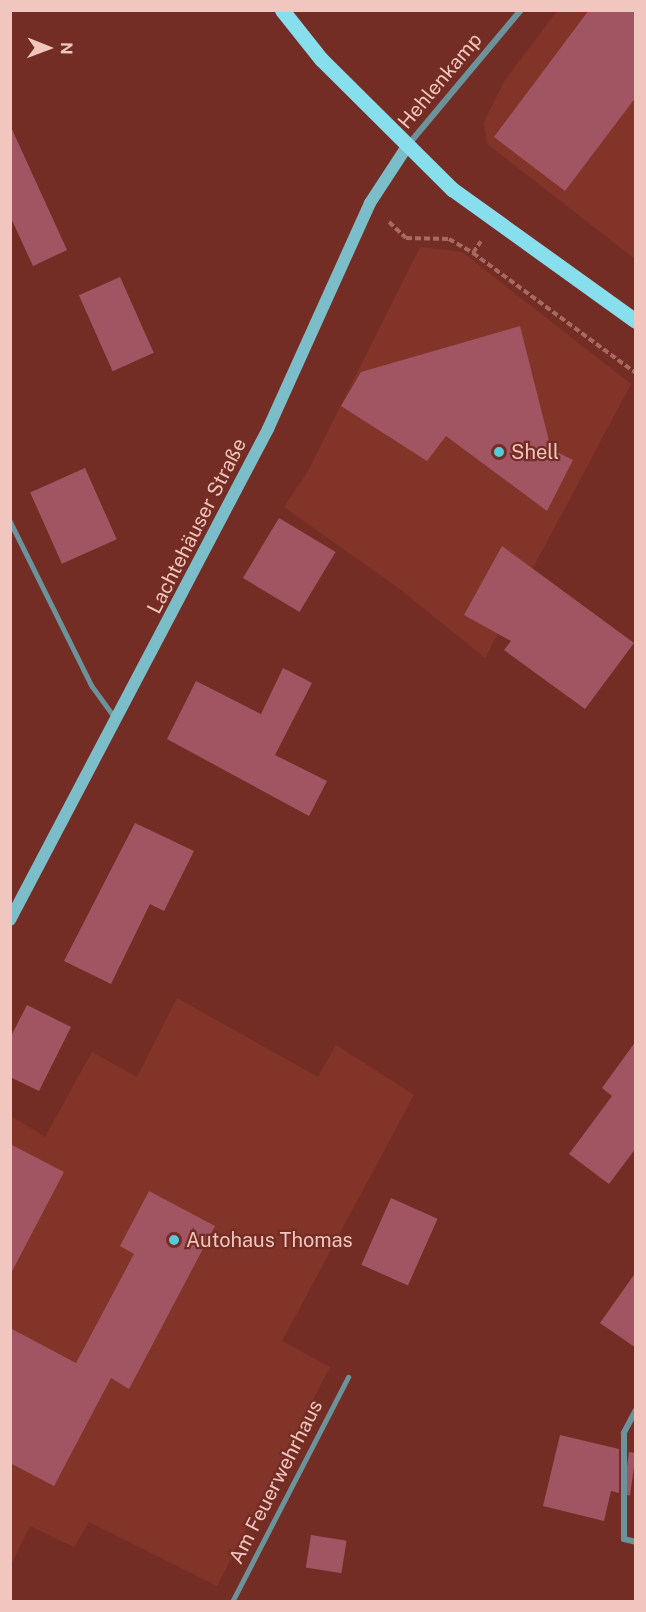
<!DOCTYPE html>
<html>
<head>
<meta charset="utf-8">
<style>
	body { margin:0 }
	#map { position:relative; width:646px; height:1612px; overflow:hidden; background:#742d24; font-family:"Public Sans",sans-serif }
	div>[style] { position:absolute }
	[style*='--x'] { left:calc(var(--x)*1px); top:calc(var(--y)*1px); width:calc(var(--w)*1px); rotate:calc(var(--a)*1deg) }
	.built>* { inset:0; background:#833429 }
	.building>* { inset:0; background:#a15562; transform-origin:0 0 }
	.path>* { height:4px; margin-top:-2px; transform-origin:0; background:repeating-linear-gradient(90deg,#a66a62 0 6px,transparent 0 9px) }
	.lane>* { height:4.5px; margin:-2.25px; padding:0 2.25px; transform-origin:2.25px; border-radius:2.25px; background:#6b939b }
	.street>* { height:6px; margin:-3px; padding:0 3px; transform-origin:3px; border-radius:3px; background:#6b939b }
	.secondary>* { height:12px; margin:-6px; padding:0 6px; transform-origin:6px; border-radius:6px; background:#7bbec9 }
	.primary>* { height:15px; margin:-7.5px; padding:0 7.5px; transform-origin:7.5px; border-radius:7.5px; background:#87deed }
	.dots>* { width:16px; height:16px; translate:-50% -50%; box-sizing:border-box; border:3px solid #742d24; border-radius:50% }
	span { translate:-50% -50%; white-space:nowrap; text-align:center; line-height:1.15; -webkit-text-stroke:4.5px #742d24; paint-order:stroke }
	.street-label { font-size:20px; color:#f1c6be }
	.poi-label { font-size:20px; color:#f1c6be }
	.left { translate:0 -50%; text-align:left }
	.frame { position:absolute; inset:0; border:12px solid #f1c6be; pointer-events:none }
	.north { position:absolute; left:18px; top:18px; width:60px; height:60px; -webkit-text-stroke:4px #742d24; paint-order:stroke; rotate:91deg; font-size:16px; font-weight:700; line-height:24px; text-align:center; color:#f1c6be }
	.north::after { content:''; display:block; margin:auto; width:21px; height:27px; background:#f1c6be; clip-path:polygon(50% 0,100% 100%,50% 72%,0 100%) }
</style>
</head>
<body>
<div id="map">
	<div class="built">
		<i style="clip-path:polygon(557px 11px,635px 11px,635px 259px,487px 144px,484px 122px,505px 80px)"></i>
		<i style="clip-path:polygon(420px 247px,462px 252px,631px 384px,485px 658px,400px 589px,284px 507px,307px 473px)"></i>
		<i style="clip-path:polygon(177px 998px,318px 1077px,336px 1045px,414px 1095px,282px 1341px,330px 1367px,217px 1586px,89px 1522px,74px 1547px,30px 1526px,11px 1565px,11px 1116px,45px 1137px,92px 1052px,137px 1077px)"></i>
	</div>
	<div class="building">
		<i style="clip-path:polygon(589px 10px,636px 10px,636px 97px,565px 191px,494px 137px)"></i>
		<i style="clip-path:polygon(10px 125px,67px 250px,33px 266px,10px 216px)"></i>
		<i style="left:120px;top:277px;width:83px;height:45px;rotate:66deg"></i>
		<i style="clip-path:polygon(520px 326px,551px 449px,573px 460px,547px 511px,446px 436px,427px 461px,341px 406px,361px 372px)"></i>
		<i style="left:85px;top:468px;width:78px;height:60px;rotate:66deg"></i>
		<i style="left:279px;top:518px;width:66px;height:70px;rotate:31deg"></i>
		<i style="clip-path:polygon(502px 546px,634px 643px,585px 709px,504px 650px,511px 641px,464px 615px)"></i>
		<i style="clip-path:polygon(283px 668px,312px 683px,275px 755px,327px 781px,309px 816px,167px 739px,196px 681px,261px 714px)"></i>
		<i style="clip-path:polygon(135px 823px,194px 851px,164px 911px,150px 904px,111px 984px,64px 961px)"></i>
		<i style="clip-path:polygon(27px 1005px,71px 1027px,39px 1091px,10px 1077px,10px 1038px)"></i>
		<i style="clip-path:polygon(636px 1041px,636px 1148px,609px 1184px,569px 1154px,612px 1096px,602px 1088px)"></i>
		<i style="clip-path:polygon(10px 1144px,64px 1172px,10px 1275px)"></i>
		<i style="clip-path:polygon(149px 1191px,215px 1226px,129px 1389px,111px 1378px,54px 1486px,10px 1463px,10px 1328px,76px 1363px,134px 1254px,120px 1246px)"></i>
		<i style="left:391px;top:1198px;width:51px;height:73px;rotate:24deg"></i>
		<i style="clip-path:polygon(636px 1272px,636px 1348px,600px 1323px)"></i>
		<i style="clip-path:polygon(560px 1435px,619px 1449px,619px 1493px,611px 1491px,604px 1521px,543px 1506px)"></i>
		<i style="left:629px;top:1452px;width:7px;height:43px;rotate:8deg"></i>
		<i style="left:311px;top:1535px;width:36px;height:33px;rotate:9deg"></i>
	</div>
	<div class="path">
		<i style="--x:389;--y:222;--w:23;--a:43"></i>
		<i style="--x:406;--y:238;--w:43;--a:1.3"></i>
		<i style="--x:449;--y:239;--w:28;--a:30"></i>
		<i style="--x:473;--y:253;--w:202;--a:36.4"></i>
		<i style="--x:473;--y:253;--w:14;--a:-56"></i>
	</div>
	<div class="lane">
		<i style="--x:10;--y:521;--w:184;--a:63.6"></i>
		<i style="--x:92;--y:686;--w:37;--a:54"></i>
		<i style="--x:232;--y:1602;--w:253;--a:-62.7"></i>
	</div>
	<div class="street">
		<i style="--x:408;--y:145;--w:176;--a:-50.1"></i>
		<i style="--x:636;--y:1410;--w:26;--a:118"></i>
		<i style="--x:624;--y:1433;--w:106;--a:90"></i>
		<i style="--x:624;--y:1539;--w:12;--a:14"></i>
	</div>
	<div class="secondary">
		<i style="--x:10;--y:920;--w:555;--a:-62.28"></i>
		<i style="--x:268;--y:429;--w:248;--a:-65.7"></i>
		<i style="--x:370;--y:203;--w:69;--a:-56.8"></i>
	</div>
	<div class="primary">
		<i style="--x:282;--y:10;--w:63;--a:51.5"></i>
		<i style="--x:321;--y:59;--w:185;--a:44.8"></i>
		<i style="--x:452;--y:189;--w:226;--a:35.7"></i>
	</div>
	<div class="dots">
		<i style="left:499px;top:452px;background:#54cadd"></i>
		<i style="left:174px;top:1240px;background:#54cadd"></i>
	</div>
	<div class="street-label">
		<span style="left:440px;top:81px;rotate:-50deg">Hehlenkamp</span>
		<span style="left:197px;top:526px;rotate:-63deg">Lachtehäuser Straße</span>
		<span style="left:276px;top:1482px;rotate:-63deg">Am Feuerwehrhaus</span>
	</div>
	<div class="poi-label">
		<span class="left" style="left:511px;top:452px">Shell</span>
		<span class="left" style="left:186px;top:1240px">Autohaus Thomas</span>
	</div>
	<div class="frame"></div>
	<div class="north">N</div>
</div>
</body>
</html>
